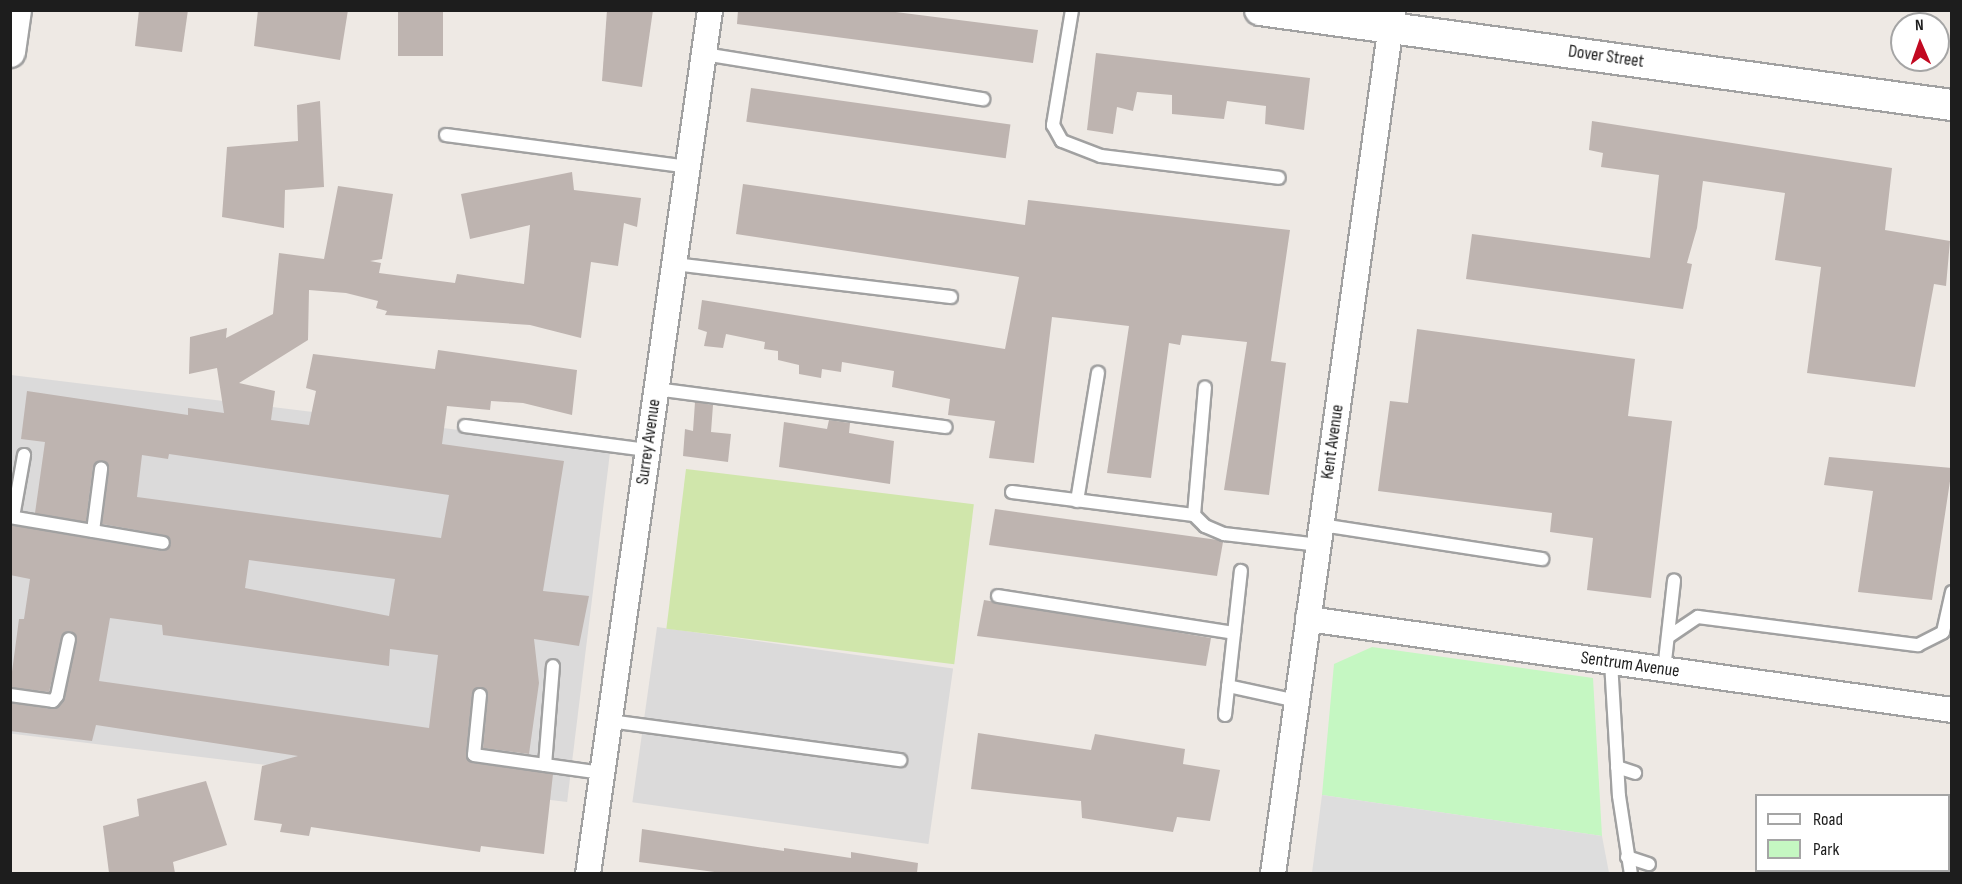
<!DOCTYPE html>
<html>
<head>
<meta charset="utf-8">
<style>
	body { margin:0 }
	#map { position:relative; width:1962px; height:884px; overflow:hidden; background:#eee9e4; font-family:"Sofia Sans Condensed",sans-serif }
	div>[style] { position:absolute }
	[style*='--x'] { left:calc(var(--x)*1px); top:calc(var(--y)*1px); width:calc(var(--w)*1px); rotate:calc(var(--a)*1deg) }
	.residential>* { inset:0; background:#dbdada; transform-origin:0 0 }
	.grass>* { inset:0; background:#d0e6ab; transform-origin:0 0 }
	.park>* { inset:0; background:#c5f7c2 }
	.parking>* { inset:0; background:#ddd }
	.building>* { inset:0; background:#beb4b0; transform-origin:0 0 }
	.roads { filter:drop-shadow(2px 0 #a1a1a1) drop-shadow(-2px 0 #a1a1a1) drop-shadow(0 2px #a1a1a1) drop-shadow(0 -2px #a1a1a1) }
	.service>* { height:12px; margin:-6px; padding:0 6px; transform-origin:6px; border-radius:6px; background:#fff }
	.minor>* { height:24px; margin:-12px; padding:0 12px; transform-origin:12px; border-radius:12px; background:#fff }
	.tertiary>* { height:30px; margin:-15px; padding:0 15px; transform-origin:15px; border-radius:15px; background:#fff }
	span { translate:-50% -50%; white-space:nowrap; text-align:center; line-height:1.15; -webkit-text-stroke:4.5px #fff; paint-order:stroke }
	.street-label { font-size:18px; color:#1d1d1d }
	.frame { position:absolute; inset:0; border:12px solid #1d1d1d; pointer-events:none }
	.legend { position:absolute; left:1755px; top:794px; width:195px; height:78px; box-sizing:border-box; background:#fff; border:2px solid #a5a5a5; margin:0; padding:8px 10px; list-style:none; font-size:18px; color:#1d1d1d }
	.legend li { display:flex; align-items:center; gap:12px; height:30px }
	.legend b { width:30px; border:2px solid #a5a5a5 }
	.north { position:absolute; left:1890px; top:12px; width:60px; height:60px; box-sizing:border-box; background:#fff; border:2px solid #a5a5a5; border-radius:50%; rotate:358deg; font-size:16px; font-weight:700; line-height:24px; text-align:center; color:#1d1d1d }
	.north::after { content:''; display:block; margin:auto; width:21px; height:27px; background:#c20921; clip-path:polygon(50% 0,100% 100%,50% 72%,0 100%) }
</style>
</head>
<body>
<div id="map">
	<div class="residential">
		<i style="left:11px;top:375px;width:604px;height:356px;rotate:7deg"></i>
		<i style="left:657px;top:627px;width:299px;height:177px;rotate:8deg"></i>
	</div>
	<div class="grass">
		<i style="left:686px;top:469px;width:290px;height:161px;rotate:7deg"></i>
	</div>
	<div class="park">
		<i style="clip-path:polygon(1372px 647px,1593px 678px,1602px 836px,1322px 795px,1334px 664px)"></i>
	</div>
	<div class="parking">
		<i style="clip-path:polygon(1322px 795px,1602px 836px,1609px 873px,1312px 873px)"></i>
	</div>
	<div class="building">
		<i style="clip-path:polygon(139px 10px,188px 10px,182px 52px,135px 46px)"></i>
		<i style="clip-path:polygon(258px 10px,348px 10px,340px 60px,254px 46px)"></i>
		<i style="left:398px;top:10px;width:45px;height:46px"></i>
		<i style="clip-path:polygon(607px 10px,653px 10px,642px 87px,602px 81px)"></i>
		<i style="clip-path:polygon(738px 10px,880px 10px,1038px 30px,1033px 63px,737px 24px)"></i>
		<i style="clip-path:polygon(1096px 53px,1310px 78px,1304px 130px,1265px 124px,1266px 106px,1227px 101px,1224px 119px,1172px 114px,1172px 95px,1137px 92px,1133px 111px,1117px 107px,1113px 134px,1087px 130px)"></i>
		<i style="left:751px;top:88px;width:262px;height:34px;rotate:8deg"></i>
		<i style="clip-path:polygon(320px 101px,324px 187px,285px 190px,284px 228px,222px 217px,227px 147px,298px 141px,297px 105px)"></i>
		<i style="clip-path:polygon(1592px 121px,1892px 168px,1885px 230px,1950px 241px,1946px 286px,1934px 284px,1915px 387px,1807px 373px,1821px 267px,1775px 260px,1785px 193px,1703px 181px,1697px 228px,1687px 263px,1692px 264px,1683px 309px,1466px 279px,1472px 234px,1650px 258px,1659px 175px,1601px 167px,1603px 153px,1589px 150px)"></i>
		<i style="clip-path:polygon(evenodd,572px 172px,574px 190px,641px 198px,637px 227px,624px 223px,618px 266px,591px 262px,581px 338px,530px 325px,385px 315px,387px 311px,376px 308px,378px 301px,346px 293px,309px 290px,308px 340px,239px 383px,275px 391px,271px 420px,309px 425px,316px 391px,306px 388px,313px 354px,435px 369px,438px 350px,577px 370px,572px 415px,523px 403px,491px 401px,490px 410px,447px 406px,442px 444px,564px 461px,543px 591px,589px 596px,579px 646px,534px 639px,539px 683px,529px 754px,483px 748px,488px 695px,480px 687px,472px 694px,466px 754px,473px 763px,553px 774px,544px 854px,481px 846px,480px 852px,311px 827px,309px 836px,280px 832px,282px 824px,254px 820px,262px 766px,298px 756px,96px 725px,92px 741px,10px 731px,10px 703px,52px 709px,63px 701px,77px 640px,71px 631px,63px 634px,49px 692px,10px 687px,19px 619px,24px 619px,30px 579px,10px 575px,10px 525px,162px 551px,171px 544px,164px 535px,102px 524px,109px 470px,103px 461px,93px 467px,86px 522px,35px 513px,45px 442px,21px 439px,27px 391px,188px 415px,188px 408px,224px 413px,217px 368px,189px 374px,190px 337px,227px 328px,226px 338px,273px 314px,279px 253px,324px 259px,338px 186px,393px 194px,382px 259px,370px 261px,381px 263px,379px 273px,455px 283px,457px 274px,524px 284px,530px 225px,470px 239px,461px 194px,572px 172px,169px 454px,449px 495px,441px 538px,137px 497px,142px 455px,168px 459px,169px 454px,572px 172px,249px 560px,395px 579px,389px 616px,245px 588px,249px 560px,572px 172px,110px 618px,162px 625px,163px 635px,389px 666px,390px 649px,438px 655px,429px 728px,99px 681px,110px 618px)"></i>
		<i style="clip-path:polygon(743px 184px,1025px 225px,1028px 200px,1290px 230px,1271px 361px,1286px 363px,1269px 495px,1224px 490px,1247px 342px,1182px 335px,1180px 345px,1169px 343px,1151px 478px,1107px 473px,1129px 326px,1052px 317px,1034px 463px,989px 458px,995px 421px,948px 415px,950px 399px,892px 387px,894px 371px,842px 362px,841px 372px,822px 369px,821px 378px,799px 374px,799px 365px,778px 360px,778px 351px,764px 349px,765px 342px,726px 334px,723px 348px,704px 346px,707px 332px,698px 329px,702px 300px,1005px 349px,1019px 277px,736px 234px)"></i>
		<i style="clip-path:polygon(1417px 329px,1635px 359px,1628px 416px,1672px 421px,1651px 598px,1587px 590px,1593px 538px,1550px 532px,1552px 513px,1378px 491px,1390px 401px,1408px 403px)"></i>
		<i style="clip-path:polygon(695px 402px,713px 405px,711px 432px,731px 434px,728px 462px,683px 456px,685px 429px,693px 431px)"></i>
		<i style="clip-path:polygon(829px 420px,850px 423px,849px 433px,894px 441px,890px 484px,779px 467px,784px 422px,827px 429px)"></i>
		<i style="clip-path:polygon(1829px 457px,1952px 468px,1932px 600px,1858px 592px,1873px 491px,1824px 485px)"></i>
		<i style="clip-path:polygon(995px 509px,1218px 540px,1223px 542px,1217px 576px,989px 545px)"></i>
		<i style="clip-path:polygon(984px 600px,1211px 638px,1206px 666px,977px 636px)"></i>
		<i style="clip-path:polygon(978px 733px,1091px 750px,1095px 734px,1185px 749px,1183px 764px,1220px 770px,1210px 821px,1177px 817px,1173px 832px,1082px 818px,1081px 801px,971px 789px)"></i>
		<i style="clip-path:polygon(206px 781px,227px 845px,173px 862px,175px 873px,109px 873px,103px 826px,139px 816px,137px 799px)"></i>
		<i style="clip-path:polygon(642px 829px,784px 851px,784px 848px,851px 858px,851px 852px,918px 863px,917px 873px,722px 873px,639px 862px)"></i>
	</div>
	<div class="roads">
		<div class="service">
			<i style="--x:1072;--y:10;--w:117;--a:99.4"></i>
			<i style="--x:1053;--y:125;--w:18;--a:61"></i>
			<i style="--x:1062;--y:141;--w:42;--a:21"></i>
			<i style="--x:1101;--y:156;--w:179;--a:7"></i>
			<i style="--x:704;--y:54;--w:283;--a:9.2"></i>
			<i style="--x:446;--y:135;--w:244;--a:7.5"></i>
			<i style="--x:674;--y:264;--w:279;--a:6.8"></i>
			<i style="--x:656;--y:389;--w:292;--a:7.5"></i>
			<i style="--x:465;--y:426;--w:185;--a:7.5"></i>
			<i style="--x:1012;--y:492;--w:183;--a:7.2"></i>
			<i style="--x:1194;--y:515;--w:16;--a:45"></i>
			<i style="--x:1205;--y:526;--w:21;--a:23"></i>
			<i style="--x:1224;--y:534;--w:96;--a:6.6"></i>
			<i style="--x:1077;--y:501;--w:130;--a:-80.7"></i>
			<i style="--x:1194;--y:515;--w:128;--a:-85.1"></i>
			<i style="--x:10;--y:517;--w:155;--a:9.6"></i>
			<i style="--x:13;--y:517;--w:63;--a:-79.9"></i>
			<i style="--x:1322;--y:525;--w:223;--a:8.8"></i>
			<i style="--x:93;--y:531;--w:63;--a:-82.6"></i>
			<i style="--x:998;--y:596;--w:239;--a:8.9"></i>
			<i style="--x:1668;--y:637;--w:36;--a:-34"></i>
			<i style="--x:1698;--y:617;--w:222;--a:7.3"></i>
			<i style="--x:1918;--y:645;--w:28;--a:-27"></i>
			<i style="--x:1943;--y:632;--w:41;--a:-77.3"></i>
			<i style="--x:1611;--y:662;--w:134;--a:86.6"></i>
			<i style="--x:1619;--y:796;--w:79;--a:81.3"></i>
			<i style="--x:1664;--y:670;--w:90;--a:-83.6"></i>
			<i style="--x:1228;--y:686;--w:71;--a:12.3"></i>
			<i style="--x:10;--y:695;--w:43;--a:7.9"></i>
			<i style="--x:53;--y:701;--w:6;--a:-51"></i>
			<i style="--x:57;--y:696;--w:58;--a:-78.1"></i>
			<i style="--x:480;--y:695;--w:60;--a:95.7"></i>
			<i style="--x:474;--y:755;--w:129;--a:8"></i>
			<i style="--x:1225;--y:715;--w:145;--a:-83.7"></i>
			<i style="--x:610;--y:721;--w:293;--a:7.7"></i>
			<i style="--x:545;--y:765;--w:99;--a:-85.4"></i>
			<i style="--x:1617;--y:767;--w:19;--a:18"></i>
			<i style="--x:1627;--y:857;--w:23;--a:18"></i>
			<i style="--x:1904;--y:874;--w:4;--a:-90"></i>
		</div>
		<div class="minor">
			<i style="--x:1308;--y:619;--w:650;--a:8.04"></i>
			<i style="--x:588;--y:874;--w:873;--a:-81.96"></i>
			<i style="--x:1273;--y:874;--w:872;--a:-82.09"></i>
		</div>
		<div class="tertiary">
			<i style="--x:1260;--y:10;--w:698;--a:7.82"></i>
			<i style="--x:10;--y:52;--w:42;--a:-81.9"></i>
		</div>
	</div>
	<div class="street-label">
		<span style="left:1606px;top:57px;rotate:8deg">Dover Street</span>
		<span style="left:649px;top:442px;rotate:-82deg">Surrey Avenue</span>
		<span style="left:1333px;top:442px;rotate:-82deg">Kent Avenue</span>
		<span style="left:1630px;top:665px;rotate:8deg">Sentrum Avenue</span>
	</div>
	<div class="frame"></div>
	<ul class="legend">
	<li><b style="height:8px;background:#fff"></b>Road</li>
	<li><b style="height:16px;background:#c5f7c2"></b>Park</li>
	</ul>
	<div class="north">N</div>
</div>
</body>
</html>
